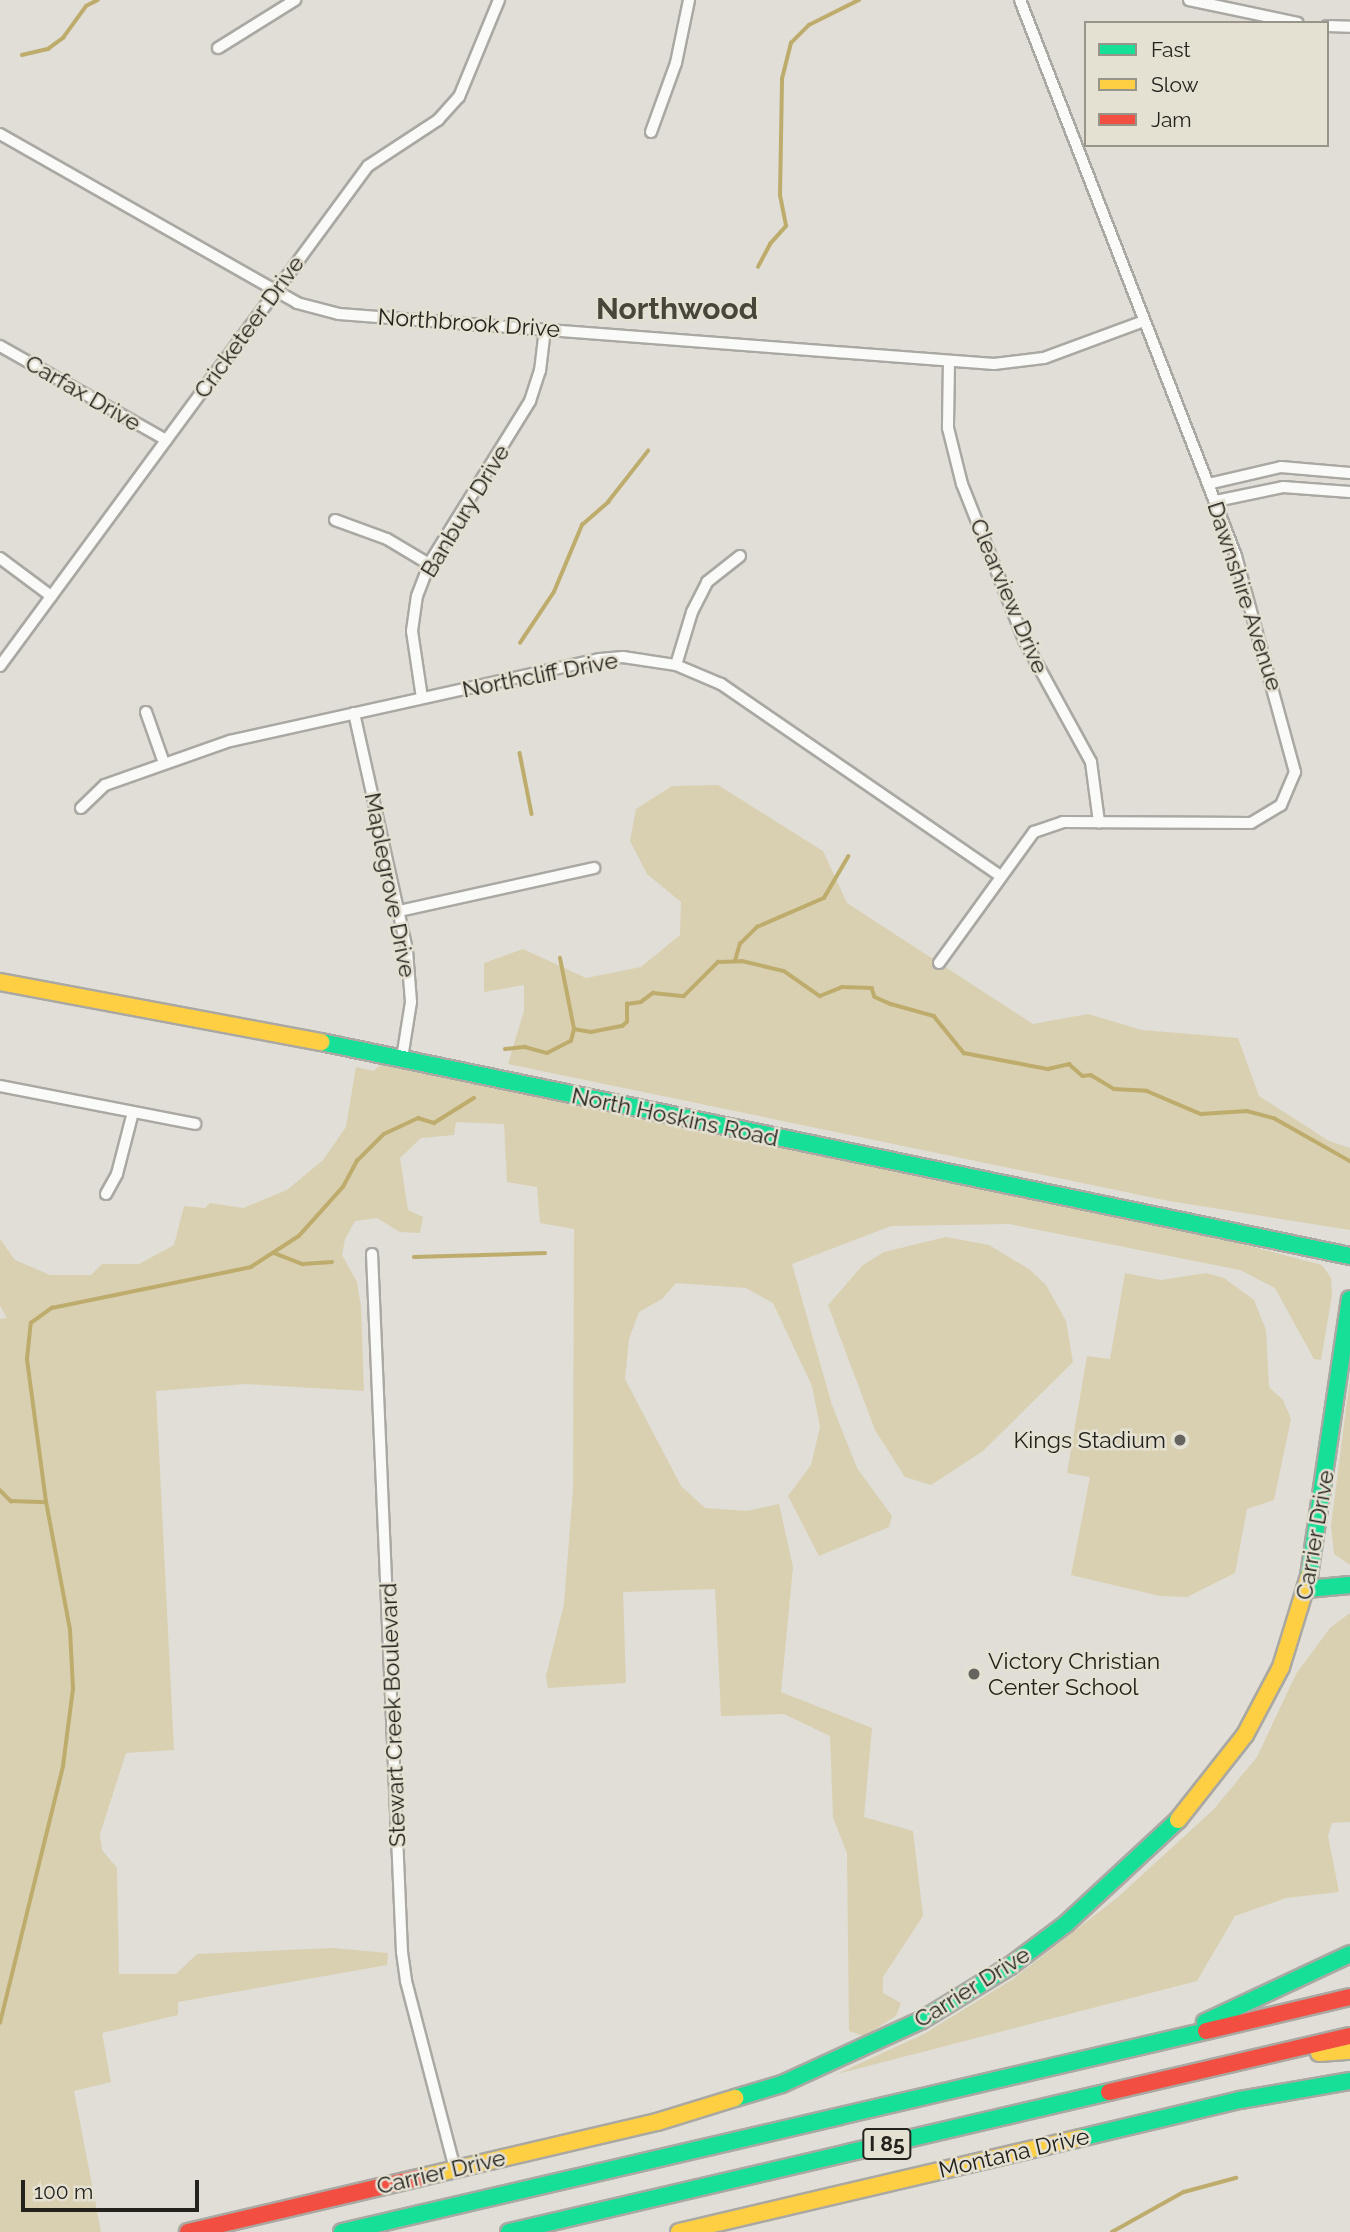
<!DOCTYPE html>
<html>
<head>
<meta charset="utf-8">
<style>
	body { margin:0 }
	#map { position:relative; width:1350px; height:2232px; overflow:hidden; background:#e0ded6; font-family:Raleway,sans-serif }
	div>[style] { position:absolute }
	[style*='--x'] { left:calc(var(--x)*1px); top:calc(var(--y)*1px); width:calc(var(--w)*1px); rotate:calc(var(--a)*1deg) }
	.green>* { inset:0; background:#d9d0b1 }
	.stream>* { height:3.5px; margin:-1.75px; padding:0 1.75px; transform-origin:1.75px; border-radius:1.75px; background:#beac6d }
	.roads { filter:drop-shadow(2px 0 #aaa8a2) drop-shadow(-2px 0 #aaa8a2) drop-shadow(0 2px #aaa8a2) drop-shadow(0 -2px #aaa8a2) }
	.street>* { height:10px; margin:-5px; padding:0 5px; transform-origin:5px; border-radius:5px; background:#fafaf9 }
	.fast>* { height:16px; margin:-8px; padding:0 8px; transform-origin:8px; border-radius:8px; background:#16e098 }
	.slow>* { height:16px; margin:-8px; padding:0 8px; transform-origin:8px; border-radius:8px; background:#ffcf43 }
	.jam>* { height:16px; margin:-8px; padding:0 8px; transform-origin:8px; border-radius:8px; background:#f24e42 }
	.dots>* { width:19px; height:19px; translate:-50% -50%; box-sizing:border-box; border:4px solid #e4e0d2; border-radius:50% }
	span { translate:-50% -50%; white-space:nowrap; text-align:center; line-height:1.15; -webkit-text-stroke:5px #e4e0d2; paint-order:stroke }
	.shield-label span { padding:2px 5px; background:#e4e0d2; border:2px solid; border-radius:5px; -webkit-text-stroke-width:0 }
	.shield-label { font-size:21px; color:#24221d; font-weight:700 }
	.street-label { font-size:23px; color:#24221d }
	.poi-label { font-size:23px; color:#24221d }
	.right { translate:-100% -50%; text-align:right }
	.left { translate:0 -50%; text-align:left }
	.district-label { font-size:30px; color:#48453a; font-weight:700 }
	.legend { position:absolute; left:1084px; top:21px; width:245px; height:126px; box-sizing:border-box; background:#e4e0d2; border:2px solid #97948a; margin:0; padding:9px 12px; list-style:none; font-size:21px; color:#24221d }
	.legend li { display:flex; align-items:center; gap:14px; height:35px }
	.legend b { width:35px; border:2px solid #97948a }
	.scale { position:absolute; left:21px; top:2180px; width:178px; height:32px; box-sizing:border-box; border:4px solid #24221d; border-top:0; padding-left:9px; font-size:21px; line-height:24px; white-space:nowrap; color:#24221d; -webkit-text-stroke:5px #e4e0d2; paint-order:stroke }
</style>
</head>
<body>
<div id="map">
	<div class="green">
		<i style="clip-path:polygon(718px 785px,823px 851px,847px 903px,1033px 1024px,1088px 1014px,1142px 1030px,1238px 1038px,1259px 1096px,1329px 1141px,1350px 1148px,1350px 1230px,1169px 1201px,508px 1064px,524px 1011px,524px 985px,484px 992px,484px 963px,523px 949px,586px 978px,641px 967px,680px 935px,681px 902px,647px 874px,630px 841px,636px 809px,672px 786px)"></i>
		<i style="clip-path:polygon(382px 1064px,1185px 1229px,1322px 1265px,1331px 1278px,1332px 1295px,1321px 1360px,1314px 1359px,1275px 1288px,1240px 1270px,1009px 1224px,891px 1226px,792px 1264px,832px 1405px,857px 1468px,892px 1516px,889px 1527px,819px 1556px,788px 1496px,811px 1465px,820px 1427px,812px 1386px,773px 1303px,746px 1288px,676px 1283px,662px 1299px,639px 1312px,629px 1339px,625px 1379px,681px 1486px,705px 1508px,747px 1511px,779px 1504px,793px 1567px,781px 1692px,872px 1728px,864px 1817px,913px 1831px,923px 1916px,883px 1977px,883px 1993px,901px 2003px,896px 2016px,864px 2036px,849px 2031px,847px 1853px,833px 1818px,830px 1736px,784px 1714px,721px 1716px,715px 1589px,623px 1592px,626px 1683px,548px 1688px,546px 1676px,564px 1604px,573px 1490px,574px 1229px,540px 1223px,537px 1187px,507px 1182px,504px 1124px,456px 1122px,454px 1135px,421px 1138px,400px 1158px,408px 1210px,423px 1217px,420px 1233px,400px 1232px,377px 1218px,355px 1221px,345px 1239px,342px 1255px,357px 1282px,361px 1307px,364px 1391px,246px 1384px,156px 1391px,174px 1750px,126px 1753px,100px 1834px,102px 1850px,117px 1868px,119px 1974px,176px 1974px,197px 1954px,333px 1948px,388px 1953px,387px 1965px,178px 2002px,178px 2015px,102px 2033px,111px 2082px,74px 2091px,101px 2232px,0 2232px,0 1319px,7px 1318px,0 1306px,0 1239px,15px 1260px,50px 1275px,91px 1275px,102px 1264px,139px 1264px,174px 1245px,184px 1206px,205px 1208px,210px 1203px,243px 1208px,287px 1190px,323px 1160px,346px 1127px,356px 1067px,373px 1071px)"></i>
		<i style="clip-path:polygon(946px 1237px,989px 1245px,1029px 1269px,1046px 1285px,1066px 1321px,1073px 1362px,983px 1451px,931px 1485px,905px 1477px,875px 1430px,828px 1305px,863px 1265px,884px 1252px)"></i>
		<i style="clip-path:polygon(1125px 1273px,1161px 1280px,1206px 1273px,1224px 1278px,1254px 1300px,1266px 1330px,1269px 1387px,1283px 1400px,1291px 1419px,1274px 1500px,1247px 1509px,1235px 1573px,1187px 1597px,1160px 1596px,1071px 1575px,1090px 1477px,1067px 1473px,1087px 1356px,1110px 1359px)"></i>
		<i style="clip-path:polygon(1350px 1378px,1350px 1565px,1334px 1554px,1331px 1526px)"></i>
		<i style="clip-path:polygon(1350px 1613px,1350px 1822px,1332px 1823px,1328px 1836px,1339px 1892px,1286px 1898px,1235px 1916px,1197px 1981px,837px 2074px,924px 2034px,1013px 1979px,1118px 1897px,1214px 1809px,1257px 1757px,1296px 1674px,1330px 1628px)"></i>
	</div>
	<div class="stream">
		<i style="--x:22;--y:55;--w:27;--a:-13"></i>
		<i style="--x:48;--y:49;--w:19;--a:-36"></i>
		<i style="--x:63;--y:38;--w:39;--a:-54"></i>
		<i style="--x:86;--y:6;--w:13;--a:-27"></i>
		<i style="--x:758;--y:267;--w:26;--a:-62"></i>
		<i style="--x:770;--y:244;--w:24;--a:-48"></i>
		<i style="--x:786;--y:226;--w:31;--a:-101"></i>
		<i style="--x:780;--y:196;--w:117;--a:-89"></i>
		<i style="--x:782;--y:79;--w:37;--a:-76"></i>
		<i style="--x:791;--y:43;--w:25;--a:-45"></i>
		<i style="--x:809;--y:25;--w:56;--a:-26.6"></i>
		<i style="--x:520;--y:643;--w:61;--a:-56.3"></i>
		<i style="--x:554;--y:592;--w:73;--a:-67.3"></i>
		<i style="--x:582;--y:525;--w:35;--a:-41"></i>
		<i style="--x:608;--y:502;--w:65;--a:-51.9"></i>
		<i style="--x:520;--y:753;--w:62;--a:78.9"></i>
		<i style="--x:735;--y:961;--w:18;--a:-74"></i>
		<i style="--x:740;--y:944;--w:24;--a:-45"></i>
		<i style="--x:757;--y:927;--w:73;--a:-23.4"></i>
		<i style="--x:824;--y:898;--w:48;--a:-59.7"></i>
		<i style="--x:574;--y:1029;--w:17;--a:10"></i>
		<i style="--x:591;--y:1032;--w:32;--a:-11"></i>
		<i style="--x:622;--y:1026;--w:6;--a:-39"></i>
		<i style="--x:627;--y:1022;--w:18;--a:-90"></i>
		<i style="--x:627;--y:1004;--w:14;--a:-8"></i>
		<i style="--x:641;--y:1002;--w:15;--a:-37"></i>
		<i style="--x:653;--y:993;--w:31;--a:6"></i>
		<i style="--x:684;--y:996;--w:48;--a:-45"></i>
		<i style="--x:718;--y:962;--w:24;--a:-2"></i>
		<i style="--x:742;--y:961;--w:43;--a:13.4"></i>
		<i style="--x:784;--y:971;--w:44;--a:34.8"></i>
		<i style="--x:820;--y:996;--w:24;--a:-22"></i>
		<i style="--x:842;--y:987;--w:30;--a:2"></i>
		<i style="--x:872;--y:988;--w:9;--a:72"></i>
		<i style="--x:875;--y:997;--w:17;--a:24"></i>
		<i style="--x:891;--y:1004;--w:45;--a:15.6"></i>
		<i style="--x:934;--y:1016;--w:48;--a:51"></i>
		<i style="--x:964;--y:1053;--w:86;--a:10.8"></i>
		<i style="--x:1048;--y:1069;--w:22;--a:-13"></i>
		<i style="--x:1069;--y:1064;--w:18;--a:41"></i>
		<i style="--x:1083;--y:1076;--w:8;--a:-7"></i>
		<i style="--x:1091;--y:1075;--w:27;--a:31"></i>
		<i style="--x:1114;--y:1089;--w:33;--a:3"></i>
		<i style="--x:1147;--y:1091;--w:59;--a:23.1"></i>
		<i style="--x:1201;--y:1114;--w:46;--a:-3.7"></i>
		<i style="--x:1247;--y:1111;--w:28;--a:15"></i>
		<i style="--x:1274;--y:1118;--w:87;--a:29.5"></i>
		<i style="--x:505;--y:1049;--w:20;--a:-6"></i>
		<i style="--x:525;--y:1047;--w:23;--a:15"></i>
		<i style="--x:547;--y:1053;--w:27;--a:-27"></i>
		<i style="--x:571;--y:1041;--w:12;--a:-76"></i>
		<i style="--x:574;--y:1029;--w:72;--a:-101.2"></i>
		<i style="--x:274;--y:1253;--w:31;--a:21"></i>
		<i style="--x:303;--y:1264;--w:29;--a:-4"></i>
		<i style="--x:414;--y:1257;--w:131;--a:-1.7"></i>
		<i style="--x:0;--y:1490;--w:16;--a:45"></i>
		<i style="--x:11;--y:1501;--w:35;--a:2"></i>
		<i style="--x:0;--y:2023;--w:265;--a:-76.2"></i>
		<i style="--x:63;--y:1766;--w:78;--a:-82.6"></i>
		<i style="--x:73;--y:1689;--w:59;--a:-92.9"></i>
		<i style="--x:70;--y:1630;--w:130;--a:-100.6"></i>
		<i style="--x:46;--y:1502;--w:144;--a:-97.6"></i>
		<i style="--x:27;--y:1359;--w:36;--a:-84"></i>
		<i style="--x:31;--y:1323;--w:26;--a:-36"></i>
		<i style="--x:52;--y:1308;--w:203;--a:-11.6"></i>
		<i style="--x:251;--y:1267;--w:57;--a:-32.9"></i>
		<i style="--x:299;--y:1236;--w:66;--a:-48.1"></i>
		<i style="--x:343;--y:1187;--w:30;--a:-62"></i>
		<i style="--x:357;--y:1161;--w:38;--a:-45"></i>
		<i style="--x:384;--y:1134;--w:38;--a:-25"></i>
		<i style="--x:418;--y:1118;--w:17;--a:17"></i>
		<i style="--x:434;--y:1123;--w:47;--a:-32"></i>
		<i style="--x:1112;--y:2232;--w:82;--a:-29.1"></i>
		<i style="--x:1184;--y:2192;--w:54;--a:-15.1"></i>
	</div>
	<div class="roads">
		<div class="street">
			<i style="--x:1189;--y:0;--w:111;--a:11.9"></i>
			<i style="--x:1327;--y:26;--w:23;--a:2"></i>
			<i style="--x:218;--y:48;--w:91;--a:-31.9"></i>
			<i style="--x:651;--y:132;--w:73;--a:-70.1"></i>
			<i style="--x:676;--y:63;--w:64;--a:-78.3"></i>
			<i style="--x:0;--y:134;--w:342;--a:29.6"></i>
			<i style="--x:297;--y:303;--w:43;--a:14.7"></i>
			<i style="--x:339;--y:314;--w:657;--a:4.37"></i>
			<i style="--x:994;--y:364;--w:50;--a:-6.8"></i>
			<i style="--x:1044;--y:358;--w:107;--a:-20.3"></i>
			<i style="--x:0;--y:346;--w:191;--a:29.5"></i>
			<i style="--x:949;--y:361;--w:67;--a:90.9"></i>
			<i style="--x:948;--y:428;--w:58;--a:76"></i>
			<i style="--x:962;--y:484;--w:168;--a:68.3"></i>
			<i style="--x:1024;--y:640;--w:139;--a:61.2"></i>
			<i style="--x:1091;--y:762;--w:61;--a:82.4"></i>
			<i style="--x:1208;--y:484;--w:75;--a:-13.1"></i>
			<i style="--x:1281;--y:467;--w:69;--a:5"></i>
			<i style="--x:1216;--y:501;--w:68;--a:-11.8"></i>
			<i style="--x:1283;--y:487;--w:67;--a:4.3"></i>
			<i style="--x:335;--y:520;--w:55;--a:20.1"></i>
			<i style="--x:387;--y:539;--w:49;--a:30.8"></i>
			<i style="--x:0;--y:558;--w:64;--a:36.7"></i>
			<i style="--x:676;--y:665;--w:55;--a:-73.2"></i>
			<i style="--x:692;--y:612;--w:34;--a:-63"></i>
			<i style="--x:707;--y:582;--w:42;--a:-38.2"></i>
			<i style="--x:0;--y:666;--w:621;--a:-53.65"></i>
			<i style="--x:368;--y:166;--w:84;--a:-33.3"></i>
			<i style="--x:438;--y:120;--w:31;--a:-48"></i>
			<i style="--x:459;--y:97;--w:105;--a:-67.6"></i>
			<i style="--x:422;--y:698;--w:68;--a:-98.5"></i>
			<i style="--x:412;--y:631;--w:35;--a:-82"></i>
			<i style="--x:417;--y:596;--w:34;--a:-69"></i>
			<i style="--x:429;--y:564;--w:192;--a:-58.2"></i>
			<i style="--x:530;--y:401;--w:32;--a:-72"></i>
			<i style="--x:540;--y:371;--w:42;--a:-83.2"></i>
			<i style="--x:146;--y:712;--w:54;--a:70.6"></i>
			<i style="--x:354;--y:713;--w:244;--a:77.4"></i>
			<i style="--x:407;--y:951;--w:51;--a:85.5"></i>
			<i style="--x:411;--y:1002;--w:57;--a:99.1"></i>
			<i style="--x:81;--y:808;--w:33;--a:-44"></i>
			<i style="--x:105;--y:785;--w:133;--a:-19.4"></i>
			<i style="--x:230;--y:741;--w:379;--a:-12.5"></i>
			<i style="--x:600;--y:659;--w:23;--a:-5"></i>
			<i style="--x:623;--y:657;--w:54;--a:8.6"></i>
			<i style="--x:676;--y:665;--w:49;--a:22.9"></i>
			<i style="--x:721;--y:684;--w:337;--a:34.5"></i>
			<i style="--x:399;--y:911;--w:200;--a:-12.4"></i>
			<i style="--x:939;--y:963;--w:162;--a:-54.1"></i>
			<i style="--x:1034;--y:832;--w:31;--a:-19"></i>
			<i style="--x:1063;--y:822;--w:188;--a:0.3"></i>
			<i style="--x:1251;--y:823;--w:35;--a:-31"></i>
			<i style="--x:1281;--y:805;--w:36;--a:-67"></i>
			<i style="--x:1295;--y:772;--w:224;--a:-105.3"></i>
			<i style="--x:1236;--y:556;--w:596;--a:-111.23"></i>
			<i style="--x:0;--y:1086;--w:199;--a:11"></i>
			<i style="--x:106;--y:1194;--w:23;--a:-61"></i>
			<i style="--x:117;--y:1174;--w:64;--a:-75.5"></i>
			<i style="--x:372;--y:1254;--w:699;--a:87.54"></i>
			<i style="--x:402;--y:1952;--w:29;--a:82"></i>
			<i style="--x:406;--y:1981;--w:194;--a:75.4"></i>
		</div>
		<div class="fast">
			<i style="--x:321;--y:1042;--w:1051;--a:11.75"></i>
			<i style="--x:1309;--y:1576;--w:280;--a:-81.6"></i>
			<i style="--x:1307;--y:1589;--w:43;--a:-5.3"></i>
			<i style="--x:1205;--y:2022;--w:160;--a:-25.1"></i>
			<i style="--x:735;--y:2098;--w:49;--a:-16.6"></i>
			<i style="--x:782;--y:2084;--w:154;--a:-24.6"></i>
			<i style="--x:922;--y:2020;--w:103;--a:-31.5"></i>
			<i style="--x:1010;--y:1966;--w:71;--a:-37"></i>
			<i style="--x:1067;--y:1923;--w:151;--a:-42.9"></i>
			<i style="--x:1080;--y:2138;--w:164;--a:-13.4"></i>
			<i style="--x:1240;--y:2100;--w:112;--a:-9.8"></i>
			<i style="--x:342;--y:2232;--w:887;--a:-13.1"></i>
			<i style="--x:509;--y:2232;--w:616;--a:-13.13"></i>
		</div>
		<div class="slow">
			<i style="--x:0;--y:982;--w:327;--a:10.6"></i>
			<i style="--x:1178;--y:1820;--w:108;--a:-51.8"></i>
			<i style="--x:1245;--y:1735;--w:77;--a:-62.1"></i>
			<i style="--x:1281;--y:1667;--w:95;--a:-72.9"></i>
			<i style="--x:1319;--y:2053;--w:31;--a:-4"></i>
			<i style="--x:422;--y:2177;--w:241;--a:-13.2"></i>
			<i style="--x:657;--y:2122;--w:82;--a:-17.1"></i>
			<i style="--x:679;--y:2232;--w:412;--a:-13.2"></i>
		</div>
		<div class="jam">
			<i style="--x:1206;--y:2031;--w:148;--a:-13.3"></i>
			<i style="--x:1109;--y:2092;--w:247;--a:-13.1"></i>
			<i style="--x:188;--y:2232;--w:240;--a:-13.2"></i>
		</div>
	</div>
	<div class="dots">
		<i style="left:1180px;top:1440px;background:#66645e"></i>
		<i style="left:974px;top:1674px;background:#66645e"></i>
	</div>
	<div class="shield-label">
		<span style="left:887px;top:2144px">I 85</span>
	</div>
	<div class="street-label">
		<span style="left:469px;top:323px;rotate:4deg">Northbrook Drive</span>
		<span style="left:249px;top:327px;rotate:-54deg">Cricketeer Drive</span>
		<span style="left:83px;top:393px;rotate:30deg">Carfax Drive</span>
		<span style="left:465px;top:511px;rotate:-59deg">Banbury Drive</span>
		<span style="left:1009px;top:596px;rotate:67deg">Clearview Drive</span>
		<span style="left:1245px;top:596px;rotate:72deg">Dawnshire Avenue</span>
		<span style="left:540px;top:675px;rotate:-11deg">Northcliff Drive</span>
		<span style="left:390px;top:885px;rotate:79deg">Maplegrove Drive</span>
		<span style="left:675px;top:1117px;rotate:12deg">North Hoskins Road</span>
		<span style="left:1315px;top:1535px;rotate:-80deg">Carrier Drive</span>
		<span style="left:393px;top:1715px;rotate:-92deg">Stewart Creek Boulevard</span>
		<span style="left:972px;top:1987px;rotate:-32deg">Carrier Drive</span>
		<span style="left:1014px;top:2153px;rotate:-13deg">Montana Drive</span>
		<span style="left:441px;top:2172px;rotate:-13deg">Carrier Drive</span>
	</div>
	<div class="poi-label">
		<span class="right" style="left:1166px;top:1440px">Kings Stadium</span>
		<span class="left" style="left:988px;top:1674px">Victory Christian<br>Center School</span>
	</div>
	<div class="district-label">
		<span style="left:677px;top:309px">Northwood</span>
	</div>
	<ul class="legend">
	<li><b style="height:9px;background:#16e098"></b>Fast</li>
	<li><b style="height:9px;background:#ffcf43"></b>Slow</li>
	<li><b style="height:9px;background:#f24e42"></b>Jam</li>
	</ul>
	<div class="scale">100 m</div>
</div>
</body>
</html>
